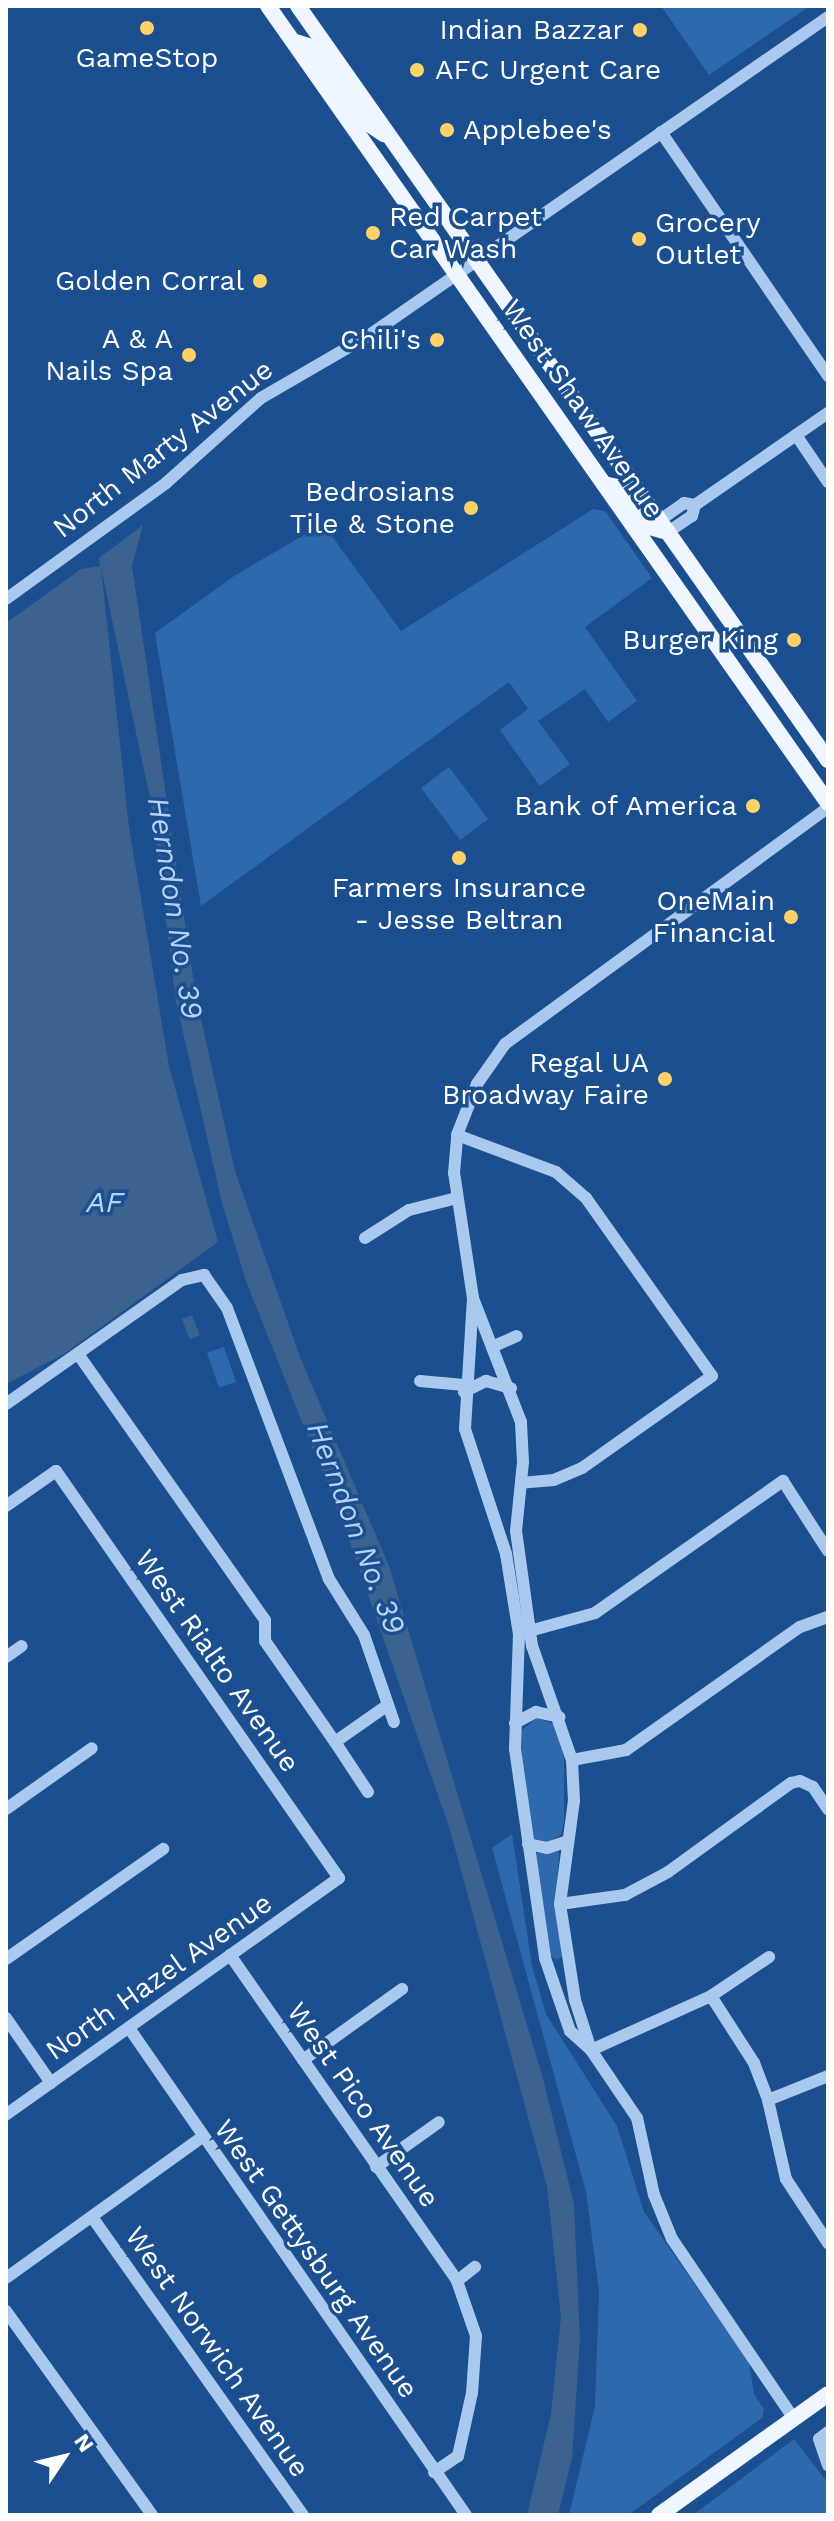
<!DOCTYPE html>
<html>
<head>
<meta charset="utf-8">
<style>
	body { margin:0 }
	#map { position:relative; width:834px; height:2521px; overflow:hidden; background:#1b4f8f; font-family:"Work Sans",sans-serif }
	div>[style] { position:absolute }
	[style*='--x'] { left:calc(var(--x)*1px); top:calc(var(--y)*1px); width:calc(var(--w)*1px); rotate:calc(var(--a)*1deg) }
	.green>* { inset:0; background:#2e69ad; transform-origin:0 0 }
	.water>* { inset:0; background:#3c6290; transform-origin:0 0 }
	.minor>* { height:12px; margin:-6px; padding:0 6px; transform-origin:6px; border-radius:6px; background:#a9c9ee }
	.major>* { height:16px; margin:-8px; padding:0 8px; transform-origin:8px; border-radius:8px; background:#f0f6ff }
	.dots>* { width:22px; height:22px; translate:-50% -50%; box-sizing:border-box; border:4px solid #1b4f8f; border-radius:50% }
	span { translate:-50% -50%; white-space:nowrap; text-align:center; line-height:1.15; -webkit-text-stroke:7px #1b4f8f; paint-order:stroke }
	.poi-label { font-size:28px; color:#fff }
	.right { translate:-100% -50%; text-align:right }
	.left { translate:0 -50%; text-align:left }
	.street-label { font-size:28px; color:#fff }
	.water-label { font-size:30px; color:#b5d3f5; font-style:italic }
	.frame { position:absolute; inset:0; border:8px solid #fff; pointer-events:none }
	.north { position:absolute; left:24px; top:2417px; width:80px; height:80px; -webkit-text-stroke:6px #1b4f8f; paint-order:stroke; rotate:55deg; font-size:22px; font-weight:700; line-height:32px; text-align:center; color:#fff }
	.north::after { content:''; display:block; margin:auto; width:28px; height:36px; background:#fff; clip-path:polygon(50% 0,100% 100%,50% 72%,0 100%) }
</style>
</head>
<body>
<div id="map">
	<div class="green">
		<i style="clip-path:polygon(661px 6px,810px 6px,709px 75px)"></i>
		<i style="clip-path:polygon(593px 509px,605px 511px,652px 578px,585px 627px,637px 701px,608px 722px,585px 689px,538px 721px,570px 764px,540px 786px,500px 730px,528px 709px,509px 682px,201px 906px,155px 633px,234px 576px,323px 524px,401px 631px)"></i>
		<i style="left:449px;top:767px;width:65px;height:35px;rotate:53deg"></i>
		<i style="left:224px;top:1347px;width:37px;height:18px;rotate:71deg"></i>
		<i style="clip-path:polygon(537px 1718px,556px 1725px,564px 1757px,564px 1822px,561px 1835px,548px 1842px,534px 1839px,522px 1760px,521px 1731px)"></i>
		<i style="clip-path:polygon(512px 1834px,532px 1966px,546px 2014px,617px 2126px,644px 2212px,749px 2362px,754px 2394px,764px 2409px,762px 2418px,628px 2515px,569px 2515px,595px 2406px,599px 2291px,586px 2192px,492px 1848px)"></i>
		<i style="clip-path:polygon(559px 1851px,556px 1904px,562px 1956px,558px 1960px,550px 1956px,534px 1853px)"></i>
		<i style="clip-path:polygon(794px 2439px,828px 2483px,828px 2515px,693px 2515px)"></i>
	</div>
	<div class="water">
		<i style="clip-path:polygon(143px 525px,132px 566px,196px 997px,235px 1171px,300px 1357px,389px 1566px,542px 2075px,574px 2204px,580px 2339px,572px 2458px,558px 2515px,527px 2515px,551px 2414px,561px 2317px,547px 2187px,450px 1830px,349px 1540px,247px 1284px,222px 1203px,176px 1002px,151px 803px,101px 568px,129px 827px,169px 1066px,218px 1242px,64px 1354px,6px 1384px,6px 623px,81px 569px,100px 566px,99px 558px)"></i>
		<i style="left:192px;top:1315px;width:22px;height:11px;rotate:69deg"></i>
	</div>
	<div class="minor">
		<i style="--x:661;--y:132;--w:296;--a:55.6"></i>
		<i style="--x:796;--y:435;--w:57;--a:55.8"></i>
		<i style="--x:660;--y:520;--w:29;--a:-35"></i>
		<i style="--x:684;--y:503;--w:11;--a:10"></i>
		<i style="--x:695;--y:505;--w:162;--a:-34.7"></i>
		<i style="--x:668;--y:532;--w:29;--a:-34"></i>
		<i style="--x:692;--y:516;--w:11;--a:-75"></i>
		<i style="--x:6;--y:599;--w:198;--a:-35.9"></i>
		<i style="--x:166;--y:483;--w:127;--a:-41.8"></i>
		<i style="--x:261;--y:398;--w:124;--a:-30.1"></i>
		<i style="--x:368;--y:336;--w:560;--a:-34.74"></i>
		<i style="--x:457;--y:1135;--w:106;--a:20.5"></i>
		<i style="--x:556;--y:1172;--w:40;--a:41"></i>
		<i style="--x:586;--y:1198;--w:218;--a:54.7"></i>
		<i style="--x:712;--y:1376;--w:159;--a:144.7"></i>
		<i style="--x:582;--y:1468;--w:30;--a:157"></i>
		<i style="--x:554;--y:1480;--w:33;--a:175"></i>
		<i style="--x:365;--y:1238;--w:52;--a:-32.5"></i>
		<i style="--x:409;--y:1210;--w:49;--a:-14"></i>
		<i style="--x:473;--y:1298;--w:131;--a:93.5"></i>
		<i style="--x:465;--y:1429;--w:132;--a:71.8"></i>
		<i style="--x:506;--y:1554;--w:81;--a:80.8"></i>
		<i style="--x:519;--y:1634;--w:115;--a:92"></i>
		<i style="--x:515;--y:1749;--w:211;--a:81.8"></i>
		<i style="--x:545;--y:1958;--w:77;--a:71.1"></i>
		<i style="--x:570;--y:2031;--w:28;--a:42"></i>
		<i style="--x:492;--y:1347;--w:27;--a:-24"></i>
		<i style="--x:78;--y:1354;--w:325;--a:54.9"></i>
		<i style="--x:265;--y:1620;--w:21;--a:90"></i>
		<i style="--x:265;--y:1641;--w:123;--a:55.3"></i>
		<i style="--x:335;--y:1742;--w:61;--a:-35"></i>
		<i style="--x:420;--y:1381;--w:44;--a:5.2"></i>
		<i style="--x:464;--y:1392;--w:25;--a:-27"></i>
		<i style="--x:486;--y:1381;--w:26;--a:16"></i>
		<i style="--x:6;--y:1404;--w:215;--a:-35.2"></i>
		<i style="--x:182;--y:1280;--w:23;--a:-13"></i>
		<i style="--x:204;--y:1275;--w:40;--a:55.1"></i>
		<i style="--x:227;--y:1308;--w:290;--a:69.4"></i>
		<i style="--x:329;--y:1579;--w:66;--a:58"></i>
		<i style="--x:364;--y:1635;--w:92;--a:71"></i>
		<i style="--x:6;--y:1506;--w:61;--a:-35"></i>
		<i style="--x:56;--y:1471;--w:496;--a:55.2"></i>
		<i style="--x:339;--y:1878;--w:409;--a:144.6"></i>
		<i style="--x:522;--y:1633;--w:76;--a:-15.3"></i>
		<i style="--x:595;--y:1613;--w:230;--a:-35.1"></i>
		<i style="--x:783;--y:1481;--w:83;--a:57.3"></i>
		<i style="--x:6;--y:1657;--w:19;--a:-35"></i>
		<i style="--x:515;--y:1723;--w:24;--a:-28"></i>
		<i style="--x:536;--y:1712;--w:24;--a:12"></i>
		<i style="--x:335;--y:1742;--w:60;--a:56.6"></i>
		<i style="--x:572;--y:1760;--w:55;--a:-10.5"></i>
		<i style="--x:626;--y:1750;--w:213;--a:-35.3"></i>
		<i style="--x:800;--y:1627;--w:30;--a:-20"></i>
		<i style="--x:6;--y:1809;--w:105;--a:-35.3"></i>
		<i style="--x:528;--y:1844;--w:19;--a:12"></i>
		<i style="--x:547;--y:1848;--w:20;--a:-18"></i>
		<i style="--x:560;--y:1904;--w:66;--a:-7.9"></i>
		<i style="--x:625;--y:1895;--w:49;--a:-28.1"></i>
		<i style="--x:668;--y:1872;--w:152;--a:-35.9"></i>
		<i style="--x:791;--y:1783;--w:9;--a:-13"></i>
		<i style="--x:800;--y:1781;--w:14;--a:25"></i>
		<i style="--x:813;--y:1787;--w:27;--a:56"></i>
		<i style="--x:230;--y:1955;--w:397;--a:55.1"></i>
		<i style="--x:457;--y:2281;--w:58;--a:70.9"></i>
		<i style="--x:476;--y:2336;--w:57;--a:94"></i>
		<i style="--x:472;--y:2393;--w:65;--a:102.5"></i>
		<i style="--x:458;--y:2456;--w:29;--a:146"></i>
		<i style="--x:6;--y:1959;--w:192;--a:-35"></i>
		<i style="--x:711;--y:1996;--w:80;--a:57.3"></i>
		<i style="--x:754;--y:2063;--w:40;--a:69"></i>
		<i style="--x:768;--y:2100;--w:81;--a:77.2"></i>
		<i style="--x:786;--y:2179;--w:77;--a:56.7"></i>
		<i style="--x:6;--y:2018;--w:79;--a:55.3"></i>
		<i style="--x:129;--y:2028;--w:592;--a:55.32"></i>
		<i style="--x:591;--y:2050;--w:132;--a:-24.2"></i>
		<i style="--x:711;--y:1996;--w:70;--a:-33.9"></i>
		<i style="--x:303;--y:2060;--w:122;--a:-35.6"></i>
		<i style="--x:768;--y:2100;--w:65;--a:-21.8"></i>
		<i style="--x:376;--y:2167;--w:77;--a:-35.5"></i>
		<i style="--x:92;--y:2217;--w:365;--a:54.7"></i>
		<i style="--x:6;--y:2278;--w:241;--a:-35.7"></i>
		<i style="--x:457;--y:2281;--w:23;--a:-38"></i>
		<i style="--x:6;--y:2311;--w:251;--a:54.4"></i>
		<i style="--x:794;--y:2419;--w:217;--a:-124.1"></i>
		<i style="--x:672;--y:2239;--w:48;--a:-112.2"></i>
		<i style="--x:654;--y:2195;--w:79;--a:-102.4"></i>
		<i style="--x:637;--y:2118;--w:82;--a:-124.1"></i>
		<i style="--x:591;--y:2050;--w:52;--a:-107.7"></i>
		<i style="--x:575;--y:2000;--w:97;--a:-98.9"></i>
		<i style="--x:560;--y:1904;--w:104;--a:-82.3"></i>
		<i style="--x:574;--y:1801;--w:41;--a:-92.8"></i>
		<i style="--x:572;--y:1760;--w:121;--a:-109.3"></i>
		<i style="--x:532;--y:1646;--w:116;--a:-97.9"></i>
		<i style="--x:516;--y:1531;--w:69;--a:-84.2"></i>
		<i style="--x:523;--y:1462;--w:40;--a:-92.9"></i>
		<i style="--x:521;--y:1422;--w:133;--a:-111.2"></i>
		<i style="--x:473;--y:1298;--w:126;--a:-98.6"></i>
		<i style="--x:454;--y:1173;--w:38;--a:-85"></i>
		<i style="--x:457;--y:1135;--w:55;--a:-68.6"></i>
		<i style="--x:477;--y:1084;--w:49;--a:-55"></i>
		<i style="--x:505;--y:1044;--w:400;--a:-36.2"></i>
		<i style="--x:828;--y:2432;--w:11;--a:142"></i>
		<i style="--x:819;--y:2439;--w:28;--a:71"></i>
	</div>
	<div class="major">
		<i style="--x:268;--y:6;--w:974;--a:54.91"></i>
		<i style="--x:298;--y:6;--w:922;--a:54.9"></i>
		<i style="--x:293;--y:41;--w:19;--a:18"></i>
		<i style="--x:311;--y:47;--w:93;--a:53.7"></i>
		<i style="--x:366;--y:122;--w:22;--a:34"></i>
		<i style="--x:604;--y:484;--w:17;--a:13"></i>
		<i style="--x:621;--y:488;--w:49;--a:53.4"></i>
		<i style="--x:650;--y:527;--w:19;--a:16"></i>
		<i style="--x:659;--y:2515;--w:208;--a:-35.6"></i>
	</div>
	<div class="dots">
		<i style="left:147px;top:28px;background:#ffd166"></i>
		<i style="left:640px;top:30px;background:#ffd166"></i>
		<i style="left:417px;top:70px;background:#ffd166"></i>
		<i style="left:447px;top:130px;background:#ffd166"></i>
		<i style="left:373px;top:233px;background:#ffd166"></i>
		<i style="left:639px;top:239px;background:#ffd166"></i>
		<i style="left:260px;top:281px;background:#ffd166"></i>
		<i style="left:437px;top:340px;background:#ffd166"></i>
		<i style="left:189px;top:355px;background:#ffd166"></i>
		<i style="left:471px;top:508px;background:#ffd166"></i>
		<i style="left:794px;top:640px;background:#ffd166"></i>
		<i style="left:753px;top:806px;background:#ffd166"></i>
		<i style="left:459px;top:858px;background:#ffd166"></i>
		<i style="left:791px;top:917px;background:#ffd166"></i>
		<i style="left:665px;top:1079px;background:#ffd166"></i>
	</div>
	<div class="poi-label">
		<span class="right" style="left:624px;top:30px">Indian Bazzar</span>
		<span style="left:147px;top:58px">GameStop</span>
		<span class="left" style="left:435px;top:70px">AFC Urgent Care</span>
		<span class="left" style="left:463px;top:130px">Applebee's</span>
		<span class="left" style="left:389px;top:233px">Red Carpet<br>Car Wash</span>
		<span class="left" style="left:655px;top:239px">Grocery<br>Outlet</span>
		<span class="right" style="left:244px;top:281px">Golden Corral</span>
		<span class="right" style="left:173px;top:355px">A &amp; A<br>Nails Spa</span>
		<span class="right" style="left:421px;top:340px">Chili's</span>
		<span class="right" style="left:455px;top:508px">Bedrosians<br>Tile &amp; Stone</span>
		<span class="right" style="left:778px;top:640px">Burger King</span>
		<span class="right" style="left:737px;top:806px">Bank of America</span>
		<span style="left:459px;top:904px">Farmers Insurance<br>- Jesse Beltran</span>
		<span class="right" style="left:775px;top:917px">OneMain<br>Financial</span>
		<span class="right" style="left:649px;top:1079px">Regal UA<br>Broadway Faire</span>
	</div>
	<div class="street-label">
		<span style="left:583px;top:409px;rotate:55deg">West Shaw Avenue</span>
		<span style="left:163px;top:449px;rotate:-38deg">North Marty Avenue</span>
		<span style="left:217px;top:1661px;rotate:55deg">West Rialto Avenue</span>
		<span style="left:159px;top:1977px;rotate:-35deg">North Hazel Avenue</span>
		<span style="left:363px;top:2105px;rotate:55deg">West Pico Avenue</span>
		<span style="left:316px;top:2259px;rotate:55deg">West Gettysburg Avenue</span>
		<span style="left:217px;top:2352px;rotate:55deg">West Norwich Avenue</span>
	</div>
	<div class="water-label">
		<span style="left:175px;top:908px;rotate:81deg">Herndon No. 39</span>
		<span style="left:105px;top:1202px">AF</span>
		<span style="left:356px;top:1528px;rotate:69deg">Herndon No. 39</span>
	</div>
	<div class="frame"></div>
	<div class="north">N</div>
</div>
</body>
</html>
